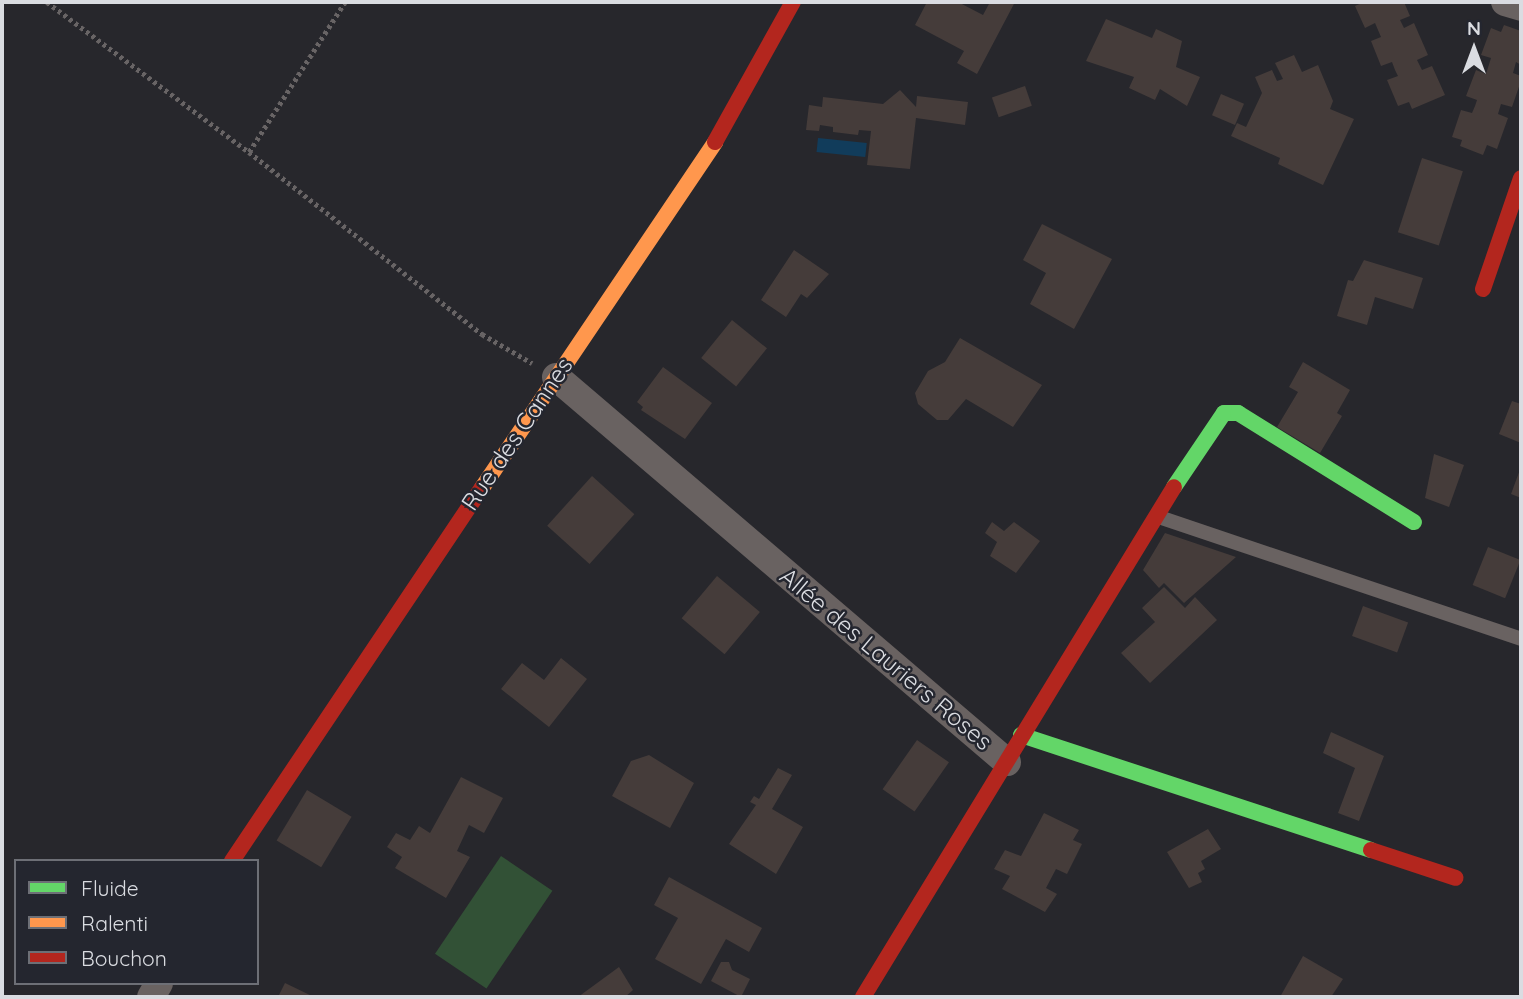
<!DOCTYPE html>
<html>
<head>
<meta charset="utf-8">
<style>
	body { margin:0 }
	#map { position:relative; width:1523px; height:999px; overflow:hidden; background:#27272c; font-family:Quicksand,sans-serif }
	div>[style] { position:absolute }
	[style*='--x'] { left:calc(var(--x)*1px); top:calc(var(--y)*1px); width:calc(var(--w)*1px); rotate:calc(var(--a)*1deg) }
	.green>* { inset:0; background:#325136; transform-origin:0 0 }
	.water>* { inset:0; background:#113c5b; transform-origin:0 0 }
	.building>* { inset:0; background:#453c3a; transform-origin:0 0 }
	.path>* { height:4.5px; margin-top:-2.25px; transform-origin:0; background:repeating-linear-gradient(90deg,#686465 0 3.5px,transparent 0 7px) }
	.lane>* { height:14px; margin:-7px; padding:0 7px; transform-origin:7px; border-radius:7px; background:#696261 }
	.street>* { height:28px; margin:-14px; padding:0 14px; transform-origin:14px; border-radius:14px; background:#696261 }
	.fast>* { height:16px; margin:-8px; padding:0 8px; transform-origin:8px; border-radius:8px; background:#63d668 }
	.slow>* { height:16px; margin:-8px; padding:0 8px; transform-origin:8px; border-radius:8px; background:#ff974d }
	.jam>* { height:16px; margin:-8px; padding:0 8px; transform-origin:8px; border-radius:8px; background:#b3261e }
	span { translate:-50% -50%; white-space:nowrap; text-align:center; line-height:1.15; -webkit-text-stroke:5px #24262f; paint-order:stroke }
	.street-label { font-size:24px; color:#dadce1 }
	.frame { position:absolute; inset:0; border:4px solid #dadce1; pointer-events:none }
	.legend { position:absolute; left:14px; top:859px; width:245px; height:126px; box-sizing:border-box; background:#24262f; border:2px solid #6d6f76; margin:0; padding:9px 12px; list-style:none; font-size:21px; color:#dadce1 }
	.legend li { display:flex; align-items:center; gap:14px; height:35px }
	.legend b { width:35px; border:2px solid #6d6f76 }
	.north { position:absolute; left:1439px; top:14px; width:70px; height:70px; -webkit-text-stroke:5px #24262f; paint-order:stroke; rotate:0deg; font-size:19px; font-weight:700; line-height:28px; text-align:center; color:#dadce1 }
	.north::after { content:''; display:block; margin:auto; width:24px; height:32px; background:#dadce1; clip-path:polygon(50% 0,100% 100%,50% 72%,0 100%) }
</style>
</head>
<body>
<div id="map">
	<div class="green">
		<i style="left:501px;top:856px;width:62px;height:118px;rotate:34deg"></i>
	</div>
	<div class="water">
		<i style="left:818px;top:138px;width:49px;height:14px;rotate:6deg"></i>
	</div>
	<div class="building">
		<i style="clip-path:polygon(927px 2px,958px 2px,983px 15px,990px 2px,1015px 2px,977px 74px,957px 63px,964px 51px,915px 25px)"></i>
		<i style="clip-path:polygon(1364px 2px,1404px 2px,1410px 16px,1400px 20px,1404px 28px,1414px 23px,1428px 55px,1417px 60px,1422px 70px,1432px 66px,1445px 95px,1412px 109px,1409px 102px,1398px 106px,1387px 80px,1398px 76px,1395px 70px,1392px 62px,1381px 66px,1371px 41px,1381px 37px,1375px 23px,1365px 28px,1355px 6px)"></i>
		<i style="clip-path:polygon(1106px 19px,1152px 38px,1156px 29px,1182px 41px,1176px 67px,1200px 77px,1187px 106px,1160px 89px,1155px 100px,1129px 88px,1134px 77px,1086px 61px)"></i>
		<i style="clip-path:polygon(1504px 25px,1521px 31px,1521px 65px,1516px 62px,1513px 73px,1521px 76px,1521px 81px,1512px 107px,1501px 104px,1498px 114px,1508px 118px,1497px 149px,1487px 145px,1483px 155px,1460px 146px,1462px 140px,1452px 137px,1461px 110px,1472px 113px,1475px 106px,1477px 100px,1466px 96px,1476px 70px,1486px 74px,1491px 58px,1481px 55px,1491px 28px,1501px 32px)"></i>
		<i style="clip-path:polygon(1294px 55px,1302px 72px,1318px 65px,1333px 101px,1330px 109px,1354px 119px,1323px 185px,1278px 164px,1280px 158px,1231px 136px,1237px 123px,1246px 127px,1262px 93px,1255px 77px,1272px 70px,1277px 81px,1283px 79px,1275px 63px)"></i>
		<i style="left:1025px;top:86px;width:21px;height:35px;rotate:71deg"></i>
		<i style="clip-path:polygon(900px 90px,916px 107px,917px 96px,968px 102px,965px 125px,916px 118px,910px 169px,867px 165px,871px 131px,859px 130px,858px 135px,833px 132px,833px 127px,820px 125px,819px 131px,806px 130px,809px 105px,822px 107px,823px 97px,883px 104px)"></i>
		<i style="left:1221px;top:94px;width:25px;height:23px;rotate:23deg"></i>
		<i style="left:1422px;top:158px;width:43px;height:78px;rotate:18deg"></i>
		<i style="clip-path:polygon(1042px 224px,1112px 259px,1074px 329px,1030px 304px,1046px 273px,1023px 260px)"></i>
		<i style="clip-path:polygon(794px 250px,829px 274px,807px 298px,801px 294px,786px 317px,761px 300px)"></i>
		<i style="clip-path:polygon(1364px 260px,1423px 278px,1413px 309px,1375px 297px,1367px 325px,1337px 316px,1348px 280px,1353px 281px)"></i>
		<i style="left:732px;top:320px;width:45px;height:49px;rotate:39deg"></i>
		<i style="clip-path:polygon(960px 338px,1042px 385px,1013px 427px,966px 399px,948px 420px,937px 420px,918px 404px,915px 393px,928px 371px,945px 362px)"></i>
		<i style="clip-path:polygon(1303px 362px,1350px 390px,1337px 413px,1342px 416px,1320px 453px,1277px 427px,1298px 392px,1289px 387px)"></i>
		<i style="clip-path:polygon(663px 367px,712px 403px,685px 439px,641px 410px,643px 407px,637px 402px)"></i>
		<i style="clip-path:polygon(1512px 401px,1521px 404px,1521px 443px,1499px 434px)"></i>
		<i style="clip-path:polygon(1434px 454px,1464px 465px,1449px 507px,1425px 498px)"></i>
		<i style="clip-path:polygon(1521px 467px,1521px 498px,1511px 494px)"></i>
		<i style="left:592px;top:476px;width:57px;height:67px;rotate:42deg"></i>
		<i style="clip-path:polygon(992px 522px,1004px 531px,1014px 522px,1040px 541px,1016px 573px,990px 556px,997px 542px,985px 533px)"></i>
		<i style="clip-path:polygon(1165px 533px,1236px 557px,1184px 603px,1164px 583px,1159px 588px,1143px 570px)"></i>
		<i style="left:1488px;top:547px;width:35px;height:41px;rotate:22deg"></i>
		<i style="left:717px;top:576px;width:56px;height:55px;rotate:40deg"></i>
		<i style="clip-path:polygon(1164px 587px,1185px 608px,1195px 597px,1217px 620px,1150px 683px,1121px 653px,1155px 622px,1142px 608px)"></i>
		<i style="left:1363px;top:606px;width:48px;height:32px;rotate:20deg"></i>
		<i style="clip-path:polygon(561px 658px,587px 679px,549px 727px,501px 689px,522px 663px,544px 680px)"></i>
		<i style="clip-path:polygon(1331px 732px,1384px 756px,1359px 821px,1338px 813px,1355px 768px,1323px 753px)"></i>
		<i style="left:917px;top:740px;width:39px;height:60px;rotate:35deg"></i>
		<i style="clip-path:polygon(649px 755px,694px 783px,670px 828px,612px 796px,631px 761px)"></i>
		<i style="clip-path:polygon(778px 768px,792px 775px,772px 809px,803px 827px,776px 874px,729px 844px,756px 805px,750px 802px,754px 796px,759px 799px)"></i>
		<i style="clip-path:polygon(461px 777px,503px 798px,484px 833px,469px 825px,457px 851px,470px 857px,446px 898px,395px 868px,402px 857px,387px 847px,396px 833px,410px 840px,419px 826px,430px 833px)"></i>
		<i style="left:307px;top:790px;width:52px;height:59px;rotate:31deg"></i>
		<i style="clip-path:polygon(1044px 813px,1079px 830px,1073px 840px,1082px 844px,1067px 874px,1056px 869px,1046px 888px,1057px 894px,1045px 912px,1002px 889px,1010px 876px,994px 869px,1005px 850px,1021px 856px)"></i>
		<i style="clip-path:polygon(1208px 829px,1221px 849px,1201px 861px,1205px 869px,1198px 873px,1202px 882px,1189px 888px,1167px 852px)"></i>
		<i style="clip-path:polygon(669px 877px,762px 928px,749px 952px,726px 939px,701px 984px,655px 959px,678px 918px,654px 905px)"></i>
		<i style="clip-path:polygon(1303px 956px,1343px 979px,1331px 997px,1280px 997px)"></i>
		<i style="clip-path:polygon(721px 962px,729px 962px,732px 970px,750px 979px,741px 997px,711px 981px)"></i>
		<i style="clip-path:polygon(619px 967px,633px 990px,625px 997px,578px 997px)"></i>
		<i style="clip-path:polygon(285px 983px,314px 997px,278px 997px)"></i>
	</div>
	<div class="path">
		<i style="--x:47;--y:2;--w:252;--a:36.6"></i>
		<i style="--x:249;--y:152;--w:178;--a:-57.4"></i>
		<i style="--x:249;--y:152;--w:296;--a:38"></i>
		<i style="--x:482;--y:334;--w:58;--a:30.1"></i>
	</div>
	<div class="lane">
		<i style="--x:1156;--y:516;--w:385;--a:18.6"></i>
	</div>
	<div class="street">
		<i style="--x:1505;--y:2;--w:17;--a:17"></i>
		<i style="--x:556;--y:377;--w:593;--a:40.49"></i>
		<i style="--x:151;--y:997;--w:16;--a:-60"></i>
	</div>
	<div class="fast">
		<i style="--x:1174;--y:487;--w:89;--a:-56"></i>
		<i style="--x:1224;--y:413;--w:14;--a:0"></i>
		<i style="--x:1238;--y:413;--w:207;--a:31.8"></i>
		<i style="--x:1021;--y:735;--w:368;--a:18.2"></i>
	</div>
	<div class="slow">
		<i style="--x:482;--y:488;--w:417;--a:-56"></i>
	</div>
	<div class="jam">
		<i style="--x:715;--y:142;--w:160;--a:-60.9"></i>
		<i style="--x:1483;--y:289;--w:117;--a:-71.1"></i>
		<i style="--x:1371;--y:850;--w:89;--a:18.2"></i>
		<i style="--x:232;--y:861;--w:449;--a:-56.2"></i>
		<i style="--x:863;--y:997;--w:597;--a:-58.62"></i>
	</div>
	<div class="street-label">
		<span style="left:517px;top:434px;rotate:-56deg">Rue des Cannes</span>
		<span style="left:886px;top:659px;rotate:40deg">Allée des Lauriers Roses</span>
	</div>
	<div class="frame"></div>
	<ul class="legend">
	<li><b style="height:9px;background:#63d668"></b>Fluide</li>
	<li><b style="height:9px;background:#ff974d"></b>Ralenti</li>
	<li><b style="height:9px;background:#b3261e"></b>Bouchon</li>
	</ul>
	<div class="north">N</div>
</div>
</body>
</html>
